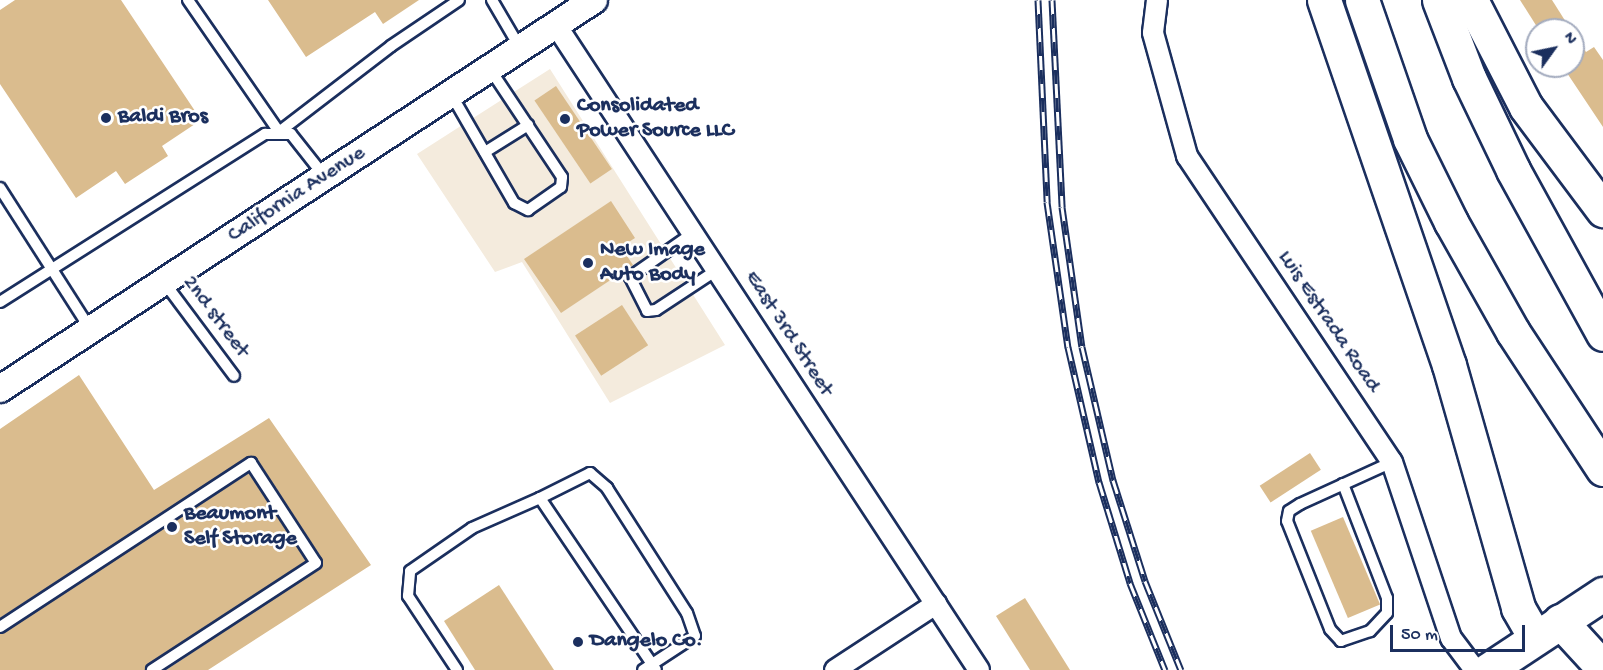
<!DOCTYPE html>
<html>
<head>
<meta charset="utf-8">
<style>
	body { margin:0 }
	#map { position:relative; width:1603px; height:670px; overflow:hidden; background:#fff; font-family:"Gochi Hand",sans-serif }
	div>[style] { position:absolute }
	[style*='--x'] { left:calc(var(--x)*1px); top:calc(var(--y)*1px); width:calc(var(--w)*1px); rotate:calc(var(--a)*1deg) }
	.built>* { inset:0; background:#f4ebdd }
	.building>* { inset:0; background:#dabc8e; transform-origin:0 0 }
	.roads { filter:drop-shadow(2px 0 #1b2f5e) drop-shadow(-2px 0 #1b2f5e) drop-shadow(0 2px #1b2f5e) drop-shadow(0 -2px #1b2f5e) }
	.service>* { height:10px; margin:-5px; padding:0 5px; transform-origin:5px; border-radius:5px; background:#fff }
	.minor>* { height:20px; margin:-10px; padding:0 10px; transform-origin:10px; border-radius:10px; background:#fff }
	.tertiary>* { height:26px; margin:-13px; padding:0 13px; transform-origin:13px; border-radius:13px; background:#fff }
	.trunk>* { height:33px; margin:-16.5px; padding:0 16.5px; transform-origin:16.5px; border-radius:16.5px; background:#fff }
	.motorway>* { height:33px; margin:-16.5px; padding:0 16.5px; transform-origin:16.5px; border-radius:16.5px; background:#fff }
	.rail>* { height:7px; margin-top:-3.5px; transform-origin:0; background:repeating-linear-gradient(90deg,#fff 0 14px,#1b2f5e 0 28px); box-sizing:border-box; border-block:2px solid #1b2f5e }
	.dots>* { width:16px; height:16px; translate:-50% -50%; box-sizing:border-box; border:3px solid #fff; border-radius:50% }
	span { translate:-50% -50%; white-space:nowrap; text-align:center; line-height:1.15; -webkit-text-stroke:5px #fff; paint-order:stroke }
	.poi-label { font-size:22px; color:#1b2f5e; font-weight:700 }
	.left { translate:0 -50%; text-align:left }
	.street-label { font-size:22px; color:#1b2f5e }
	.north { position:absolute; left:1525px; top:18px; width:60px; height:60px; box-sizing:border-box; background:#fff; border:2px solid #a4acbf; border-radius:50%; rotate:57deg; font-size:16px; font-weight:700; line-height:24px; text-align:center; color:#1b2f5e }
	.north::after { content:''; display:block; margin:auto; width:21px; height:27px; background:#1b2f5e; clip-path:polygon(50% 0,100% 100%,50% 72%,0 100%) }
	.scale { position:absolute; left:1390px; top:625px; width:135px; height:27px; box-sizing:border-box; border:3px solid #1b2f5e; border-top:0; padding-left:8px; font-size:18px; line-height:21px; white-space:nowrap; color:#1b2f5e; -webkit-text-stroke:4px #fff; paint-order:stroke }
</style>
</head>
<body>
<div id="map">
	<div class="built">
		<i style="clip-path:polygon(550px 69px,725px 345px,610px 403px,522px 262px,495px 272px,417px 154px)"></i>
	</div>
	<div class="building">
		<i style="clip-path:polygon(15px 0,121px 0,201px 120px,162px 146px,168px 156px,125px 184px,116px 171px,76px 198px,0 84px,0 10px)"></i>
		<i style="clip-path:polygon(268px 0,419px 0,383px 24px,375px 12px,306px 57px)"></i>
		<i style="clip-path:polygon(1520px 0,1552px 0,1571px 30px,1539px 30px)"></i>
		<i style="clip-path:polygon(1573px 32px,1586px 52px,1594px 47px,1603px 60px,1603px 127px,1563px 67px,1573px 66px)"></i>
		<i style="left:556px;top:86px;width:100px;height:26px;rotate:56deg"></i>
		<i style="clip-path:polygon(611px 201px,635px 238px,621px 247px,633px 265px,561px 313px,524px 259px)"></i>
		<i style="left:622px;top:305px;width:48px;height:56px;rotate:57deg"></i>
		<i style="clip-path:polygon(79px 375px,154px 490px,269px 418px,371px 565px,208px 670px,166px 670px,323px 566px,322px 559px,257px 459px,250px 456px,0 618px,0 429px)"></i>
		<i style="left:1310px;top:453px;width:20px;height:60px;rotate:57deg"></i>
		<i style="clip-path:polygon(249px 473px,306px 561px,148px 664px,145px 670px,0 670px,0 634px)"></i>
		<i style="left:1343px;top:517px;width:95px;height:35px;rotate:67deg"></i>
		<i style="clip-path:polygon(499px 585px,554px 670px,475px 670px,444px 621px)"></i>
		<i style="clip-path:polygon(1025px 598px,1070px 670px,1030px 670px,996px 616px)"></i>
	</div>
	<div class="roads">
		<div class="service">
			<i style="--x:188;--y:0;--w:160;--a:55.4"></i>
			<i style="--x:279;--y:132;--w:141;--a:-37.5"></i>
			<i style="--x:391;--y:46;--w:82;--a:-34.1"></i>
			<i style="--x:492;--y:0;--w:56;--a:59.7"></i>
			<i style="--x:451;--y:94;--w:126;--a:60"></i>
			<i style="--x:514;--y:203;--w:16;--a:27"></i>
			<i style="--x:528;--y:210;--w:40;--a:-34.9"></i>
			<i style="--x:561;--y:187;--w:10;--a:-84"></i>
			<i style="--x:562;--y:177;--w:130;--a:-123.7"></i>
			<i style="--x:485;--y:152;--w:51;--a:-32.1"></i>
			<i style="--x:0;--y:188;--w:167;--a:57.4"></i>
			<i style="--x:693;--y:233;--w:77;--a:145.1"></i>
			<i style="--x:630;--y:277;--w:38;--a:63"></i>
			<i style="--x:647;--y:311;--w:9;--a:-6"></i>
			<i style="--x:656;--y:310;--w:73;--a:-33.3"></i>
			<i style="--x:164;--y:282;--w:117;--a:53.3"></i>
			<i style="--x:0;--y:302;--w:314;--a:-32.4"></i>
			<i style="--x:265;--y:134;--w:26;--a:0"></i>
			<i style="--x:291;--y:134;--w:55;--a:51.7"></i>
			<i style="--x:1343;--y:484;--w:122;--a:68.9"></i>
			<i style="--x:1387;--y:598;--w:15;--a:90"></i>
			<i style="--x:1387;--y:613;--w:25;--a:133"></i>
			<i style="--x:1370;--y:631;--w:31;--a:161"></i>
			<i style="--x:1341;--y:641;--w:16;--a:-133"></i>
			<i style="--x:1330;--y:629;--w:116;--a:-111.7"></i>
			<i style="--x:1287;--y:521;--w:10;--a:-79"></i>
			<i style="--x:1289;--y:511;--w:13;--a:-32"></i>
			<i style="--x:1300;--y:504;--w:101;--a:-24.5"></i>
			<i style="--x:540;--y:498;--w:56;--a:-26.6"></i>
			<i style="--x:590;--y:473;--w:23;--a:41"></i>
			<i style="--x:607;--y:488;--w:148;--a:57.4"></i>
			<i style="--x:687;--y:613;--w:24;--a:71"></i>
			<i style="--x:695;--y:636;--w:62;--a:146.8"></i>
			<i style="--x:0;--y:627;--w:300;--a:-33.2"></i>
			<i style="--x:251;--y:463;--w:119;--a:57"></i>
			<i style="--x:316;--y:563;--w:196;--a:146.9"></i>
			<i style="--x:457;--y:670;--w:89;--a:-123.5"></i>
			<i style="--x:408;--y:596;--w:25;--a:-85"></i>
			<i style="--x:410;--y:571;--w:75;--a:-34.7"></i>
			<i style="--x:472;--y:528;--w:74;--a:-23.8"></i>
			<i style="--x:540;--y:498;--w:207;--a:56"></i>
		</div>
		<div class="minor">
			<i style="--x:1157;--y:0;--w:33;--a:97"></i>
			<i style="--x:1153;--y:33;--w:128;--a:74.5"></i>
			<i style="--x:1187;--y:156;--w:368;--a:56.2"></i>
			<i style="--x:1392;--y:462;--w:186;--a:71.5"></i>
			<i style="--x:1451;--y:638;--w:40;--a:53"></i>
			<i style="--x:556;--y:25;--w:771;--a:56.74"></i>
			<i style="--x:835;--y:670;--w:121;--a:-33.2"></i>
		</div>
		<div class="tertiary">
			<i style="--x:0;--y:389;--w:710;--a:-33.22"></i>
		</div>
		<div class="trunk">
			<i style="--x:1488;--y:670;--w:138;--a:-33.5"></i>
		</div>
		<div class="motorway">
			<i style="--x:1324;--y:0;--w:386;--a:71.1"></i>
			<i style="--x:1449;--y:365;--w:253;--a:74.1"></i>
			<i style="--x:1518;--y:608;--w:34;--a:60"></i>
			<i style="--x:1362;--y:0;--w:147;--a:70.9"></i>
			<i style="--x:1410;--y:139;--w:93;--a:63.7"></i>
			<i style="--x:1451;--y:222;--w:126;--a:60.6"></i>
			<i style="--x:1513;--y:332;--w:164;--a:56.7"></i>
			<i style="--x:1439;--y:0;--w:84;--a:69"></i>
			<i style="--x:1469;--y:78;--w:102;--a:64.4"></i>
			<i style="--x:1513;--y:170;--w:187;--a:61.2"></i>
			<i style="--x:1471;--y:0;--w:120;--a:62.8"></i>
			<i style="--x:1526;--y:107;--w:129;--a:53.2"></i>
			<i style="--x:1560;--y:621;--w:64;--a:47.5"></i>
		</div>
	</div>
	<div class="rail">
		<i style="--x:1038;--y:0;--w:202;--a:87.4"></i>
		<i style="--x:1047;--y:202;--w:147;--a:81.8"></i>
		<i style="--x:1068;--y:347;--w:139;--a:77.1"></i>
		<i style="--x:1099;--y:482;--w:106;--a:72.9"></i>
		<i style="--x:1130;--y:583;--w:94;--a:68.1"></i>
		<i style="--x:1052;--y:0;--w:207;--a:87.2"></i>
		<i style="--x:1062;--y:207;--w:141;--a:81.9"></i>
		<i style="--x:1082;--y:347;--w:137;--a:76.9"></i>
		<i style="--x:1113;--y:480;--w:106;--a:72.4"></i>
		<i style="--x:1145;--y:581;--w:96;--a:68"></i>
	</div>
	<div class="dots">
		<i style="left:106px;top:118px;background:#1b2f5e"></i>
		<i style="left:565px;top:119px;background:#1b2f5e"></i>
		<i style="left:588px;top:263px;background:#1b2f5e"></i>
		<i style="left:172px;top:527px;background:#1b2f5e"></i>
		<i style="left:578px;top:642px;background:#1b2f5e"></i>
	</div>
	<div class="poi-label">
		<span class="left" style="left:577px;top:119px">Consolidated<br>Power Source LLC</span>
		<span class="left" style="left:118px;top:118px">Baldi Bros</span>
		<span class="left" style="left:600px;top:263px">New Image<br>Auto Body</span>
		<span class="left" style="left:184px;top:527px">Beaumont<br>Self Storage</span>
		<span class="left" style="left:590px;top:642px">Dangelo Co.</span>
	</div>
	<div class="street-label">
		<span style="left:297px;top:195px;rotate:-33deg">California Avenue</span>
		<span style="left:215px;top:317px;rotate:53deg">2nd street</span>
		<span style="left:1328px;top:322px;rotate:56deg">Luis Estrada Road</span>
		<span style="left:788px;top:334px;rotate:57deg">East 3rd Street</span>
	</div>
	<div class="north">N</div>
	<div class="scale">50 m</div>
</div>
</body>
</html>
